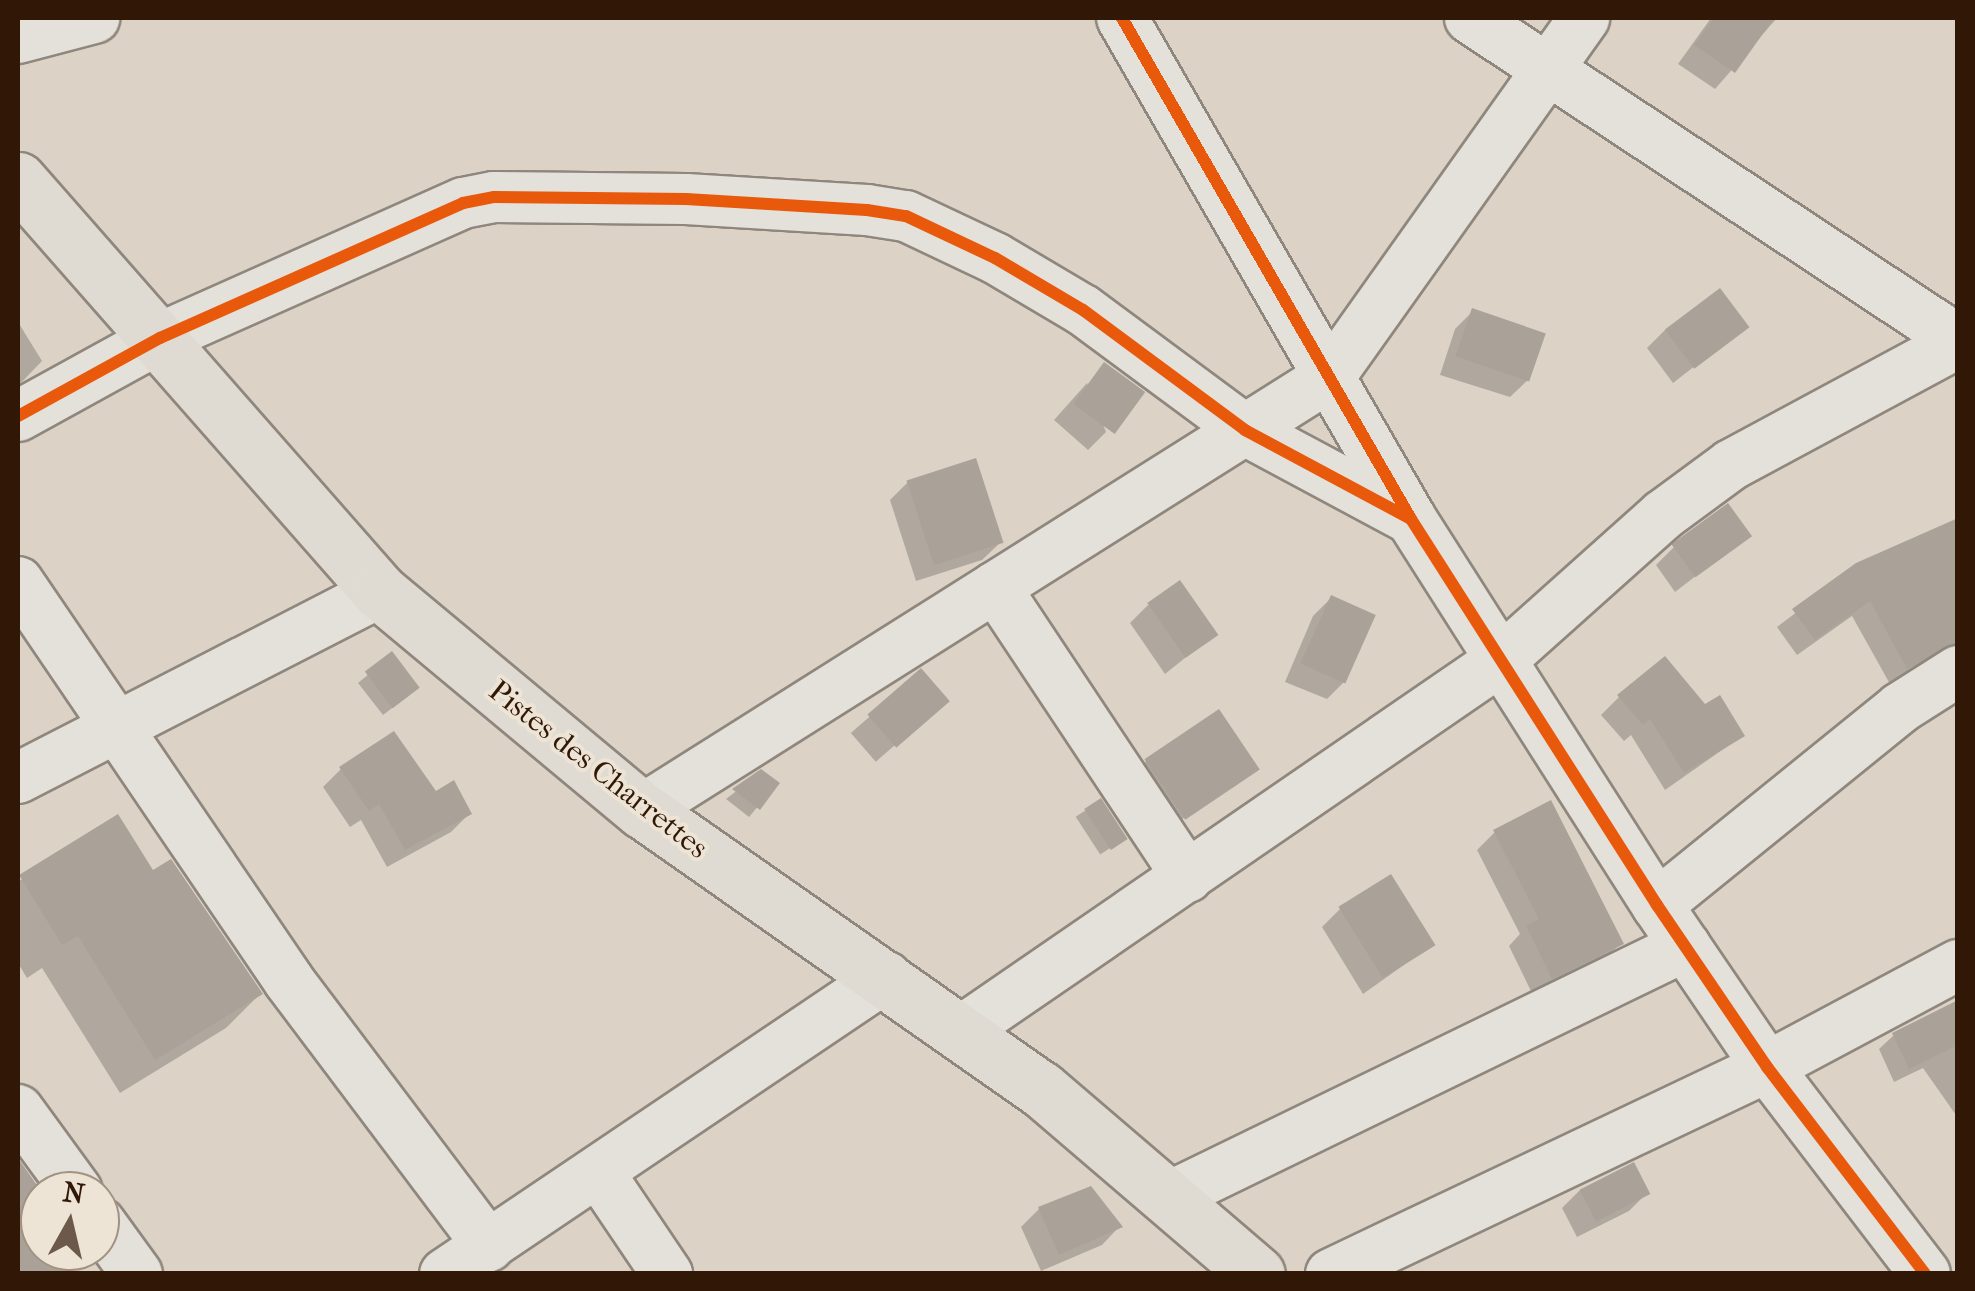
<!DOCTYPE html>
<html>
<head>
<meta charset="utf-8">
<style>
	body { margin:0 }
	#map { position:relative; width:1975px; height:1291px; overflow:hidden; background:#dcd3c6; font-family:"IM FELL French Canon",serif }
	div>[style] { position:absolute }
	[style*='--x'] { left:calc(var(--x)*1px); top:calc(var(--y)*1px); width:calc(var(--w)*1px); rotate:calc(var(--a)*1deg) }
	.shadow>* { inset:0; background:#0003; transform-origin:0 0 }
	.building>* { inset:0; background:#aaa298; transform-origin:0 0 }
	.roads { filter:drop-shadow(2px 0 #8f877d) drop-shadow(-2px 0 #8f877d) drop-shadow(0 2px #8f877d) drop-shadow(0 -2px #8f877d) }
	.minor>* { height:50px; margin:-25px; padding:0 25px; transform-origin:25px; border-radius:25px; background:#e4e0da }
	.major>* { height:55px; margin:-27.5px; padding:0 27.5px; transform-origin:27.5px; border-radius:27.5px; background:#dfdbd3 }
	.cycleway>* { height:12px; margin:-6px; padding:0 6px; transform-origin:6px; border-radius:6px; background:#e8590c }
	span { translate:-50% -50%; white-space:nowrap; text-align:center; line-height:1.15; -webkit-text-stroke:8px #ede4d5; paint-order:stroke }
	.street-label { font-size:30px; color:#301706 }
	.frame { position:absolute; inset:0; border:20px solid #301706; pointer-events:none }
	.north { position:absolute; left:20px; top:1171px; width:100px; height:100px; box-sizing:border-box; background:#ede4d5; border:2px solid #a19282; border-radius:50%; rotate:8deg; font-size:28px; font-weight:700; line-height:40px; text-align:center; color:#301706 }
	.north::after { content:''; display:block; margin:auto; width:35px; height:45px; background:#6c5949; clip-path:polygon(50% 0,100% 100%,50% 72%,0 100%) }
</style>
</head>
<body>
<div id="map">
	<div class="shadow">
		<i style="clip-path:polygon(1711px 18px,1777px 18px,1715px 89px,1678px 64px)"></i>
		<i style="clip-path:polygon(1473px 311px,1529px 379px,1510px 397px,1440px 375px,1455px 329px)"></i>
		<i style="clip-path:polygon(18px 322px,42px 361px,18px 386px)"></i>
		<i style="clip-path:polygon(1745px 327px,1673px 383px,1647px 348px,1665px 330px)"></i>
		<i style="clip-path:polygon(1087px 383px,1106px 432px,1088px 450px,1054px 420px)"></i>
		<i style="clip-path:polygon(908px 482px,1001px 542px,982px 560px,916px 581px,890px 500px)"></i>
		<i style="clip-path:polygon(1748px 536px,1675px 592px,1656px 565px,1674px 547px)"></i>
		<i style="clip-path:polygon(1857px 566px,1958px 623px,1958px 652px,1925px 662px,1890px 684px,1852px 616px,1797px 655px,1777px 627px)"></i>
		<i style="clip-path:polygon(1331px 598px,1345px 681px,1327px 699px,1285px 682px,1313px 616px)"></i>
		<i style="clip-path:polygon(1148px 605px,1215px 634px,1165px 674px,1130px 623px)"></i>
		<i style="clip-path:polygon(392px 655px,408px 696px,383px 715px,358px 683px)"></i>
		<i style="left:921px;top:672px;width:38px;height:93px;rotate:49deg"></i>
		<i style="clip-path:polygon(1619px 697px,1705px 707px,1742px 736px,1665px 790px,1631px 735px,1624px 741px,1601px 715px)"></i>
		<i style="left:1218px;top:713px;width:68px;height:112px;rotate:56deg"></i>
		<i style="clip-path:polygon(341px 769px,435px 794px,469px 814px,451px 832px,387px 867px,361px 820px,350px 827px,323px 787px)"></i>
		<i style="clip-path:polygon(761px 772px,777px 784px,749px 817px,726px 799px)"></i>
		<i style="left:1100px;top:801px;width:45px;height:29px;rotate:57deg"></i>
		<i style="clip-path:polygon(1495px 832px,1621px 943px,1603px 961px,1533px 995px,1509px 946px,1520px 934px,1477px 850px)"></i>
		<i style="clip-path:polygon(152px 874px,260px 994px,226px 1028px,120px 1093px,42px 968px,27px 978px,18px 963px,18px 880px)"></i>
		<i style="clip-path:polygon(1340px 909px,1432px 945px,1363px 994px,1322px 927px)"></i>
		<i style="clip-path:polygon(1958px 1013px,1958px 1118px,1923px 1068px,1894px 1082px,1879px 1049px,1894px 1035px)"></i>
		<i style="clip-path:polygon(28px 1176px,40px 1251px,85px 1255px,66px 1274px,18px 1274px,18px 1184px)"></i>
		<i style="clip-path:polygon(1580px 1190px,1647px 1193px,1629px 1211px,1577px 1237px,1562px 1208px)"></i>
		<i style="clip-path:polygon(1039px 1209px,1119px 1227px,1102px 1245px,1041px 1271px,1021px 1227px)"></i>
	</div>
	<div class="building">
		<i style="clip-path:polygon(1714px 18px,1774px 18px,1735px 73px,1694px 45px)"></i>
		<i style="left:1720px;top:288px;width:49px;height:69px;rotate:53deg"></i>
		<i style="left:1472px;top:308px;width:78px;height:51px;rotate:19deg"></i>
		<i style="left:1104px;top:362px;width:51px;height:52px;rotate:36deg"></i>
		<i style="left:976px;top:458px;width:89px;height:73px;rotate:72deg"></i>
		<i style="left:1728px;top:503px;width:41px;height:70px;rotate:54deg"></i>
		<i style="clip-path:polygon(1958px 518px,1958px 642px,1907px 669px,1870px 601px,1815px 640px,1792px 609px,1856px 563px)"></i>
		<i style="left:1180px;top:580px;width:67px;height:40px;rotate:55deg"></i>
		<i style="left:1331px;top:595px;width:49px;height:75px;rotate:24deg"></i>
		<i style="left:392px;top:651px;width:46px;height:34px;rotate:53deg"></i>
		<i style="clip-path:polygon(1665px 656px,1705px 704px,1720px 695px,1745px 736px,1684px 773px,1650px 719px,1643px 725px,1617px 695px)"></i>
		<i style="left:921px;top:668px;width:44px;height:71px;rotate:49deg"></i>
		<i style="left:1219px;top:709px;width:73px;height:90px;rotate:56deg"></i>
		<i style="clip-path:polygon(394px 731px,436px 791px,454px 780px,472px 814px,405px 850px,379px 804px,369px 811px,339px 767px)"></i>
		<i style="clip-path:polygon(761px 769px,780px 783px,760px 810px,732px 789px)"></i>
		<i style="left:1101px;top:798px;width:49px;height:20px;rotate:57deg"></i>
		<i style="clip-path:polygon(1551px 800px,1624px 944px,1552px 979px,1526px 926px,1539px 919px,1493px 830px)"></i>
		<i style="clip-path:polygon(118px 814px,153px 870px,171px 859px,263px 994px,155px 1060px,78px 936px,62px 945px,19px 875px)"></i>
		<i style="left:1391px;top:874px;width:84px;height:62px;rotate:58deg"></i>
		<i style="clip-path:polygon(1958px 1000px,1958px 1045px,1909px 1069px,1892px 1033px)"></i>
		<i style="clip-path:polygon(18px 1158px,41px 1191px,40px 1251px,88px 1255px,65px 1274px,18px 1274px)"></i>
		<i style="left:1634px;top:1162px;width:36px;height:61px;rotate:63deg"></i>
		<i style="clip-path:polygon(1091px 1186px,1123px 1227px,1059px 1255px,1038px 1207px)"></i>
	</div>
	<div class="roads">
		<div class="minor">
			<i style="--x:1122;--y:18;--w:578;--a:60.02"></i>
			<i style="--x:1411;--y:519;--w:458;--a:57.5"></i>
			<i style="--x:1657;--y:905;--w:196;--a:55.8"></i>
			<i style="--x:1767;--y:1067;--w:260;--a:52.6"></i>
			<i style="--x:1470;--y:18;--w:585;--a:33.42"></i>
			<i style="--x:18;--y:38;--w:79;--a:-14.7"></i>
			<i style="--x:18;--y:416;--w:162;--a:-28.8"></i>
			<i style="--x:160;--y:338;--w:332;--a:-24"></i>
			<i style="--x:463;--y:203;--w:32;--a:-11"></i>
			<i style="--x:494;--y:197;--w:192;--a:0.6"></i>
			<i style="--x:686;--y:199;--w:181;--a:3.5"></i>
			<i style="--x:867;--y:210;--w:39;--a:9"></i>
			<i style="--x:906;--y:216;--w:98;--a:25.3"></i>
			<i style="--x:995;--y:258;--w:102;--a:30.6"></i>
			<i style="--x:1083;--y:310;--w:202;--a:36.5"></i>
			<i style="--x:1245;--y:430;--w:188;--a:28.2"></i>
			<i style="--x:18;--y:582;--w:482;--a:55.8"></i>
			<i style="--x:289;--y:981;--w:332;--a:53"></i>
			<i style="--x:995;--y:587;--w:348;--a:56.4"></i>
			<i style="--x:18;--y:778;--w:407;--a:-27.2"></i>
			<i style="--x:642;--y:810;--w:813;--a:-32.24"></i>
			<i style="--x:1330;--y:376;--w:439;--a:-54.6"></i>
			<i style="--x:1657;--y:905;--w:313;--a:-39"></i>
			<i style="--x:1900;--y:708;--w:69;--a:-32.5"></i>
			<i style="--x:961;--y:1031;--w:655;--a:-34.49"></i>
			<i style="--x:1501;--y:660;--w:217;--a:-41.8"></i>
			<i style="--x:1663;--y:515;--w:84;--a:-36.3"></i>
			<i style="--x:1731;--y:465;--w:258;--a:-28.3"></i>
			<i style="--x:18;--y:1110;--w:100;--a:53.9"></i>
			<i style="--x:599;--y:1173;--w:122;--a:56"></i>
			<i style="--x:1169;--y:1197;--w:574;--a:-25.94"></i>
			<i style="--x:100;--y:1223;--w:63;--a:54"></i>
			<i style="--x:445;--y:1274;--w:532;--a:-33.96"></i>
			<i style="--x:1331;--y:1274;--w:483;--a:-25.4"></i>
			<i style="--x:1767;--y:1067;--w:217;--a:-28.1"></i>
		</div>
		<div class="major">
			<i style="--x:18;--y:180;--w:548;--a:48.7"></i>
			<i style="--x:380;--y:592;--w:341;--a:39.8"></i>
			<i style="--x:642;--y:810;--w:487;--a:35"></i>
			<i style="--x:1041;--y:1089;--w:284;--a:40.6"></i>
		</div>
	</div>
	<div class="cycleway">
		<i style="--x:1122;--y:18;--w:578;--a:60.02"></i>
		<i style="--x:1411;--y:519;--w:458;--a:57.5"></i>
		<i style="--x:1657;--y:905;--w:196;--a:55.8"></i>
		<i style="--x:1767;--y:1067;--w:260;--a:52.6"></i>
		<i style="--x:18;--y:416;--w:162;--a:-28.8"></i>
		<i style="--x:160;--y:338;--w:332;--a:-24"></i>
		<i style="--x:463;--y:203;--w:32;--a:-11"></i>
		<i style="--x:494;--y:197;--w:192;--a:0.6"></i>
		<i style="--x:686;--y:199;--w:181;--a:3.5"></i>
		<i style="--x:867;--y:210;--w:39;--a:9"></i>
		<i style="--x:906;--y:216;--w:98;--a:25.3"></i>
		<i style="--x:995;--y:258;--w:102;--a:30.6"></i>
		<i style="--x:1083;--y:310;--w:202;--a:36.5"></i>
		<i style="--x:1245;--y:430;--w:188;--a:28.2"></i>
	</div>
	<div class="street-label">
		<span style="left:598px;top:770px;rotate:38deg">Pistes des Charrettes</span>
	</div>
	<div class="frame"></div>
	<div class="north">N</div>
</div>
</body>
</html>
